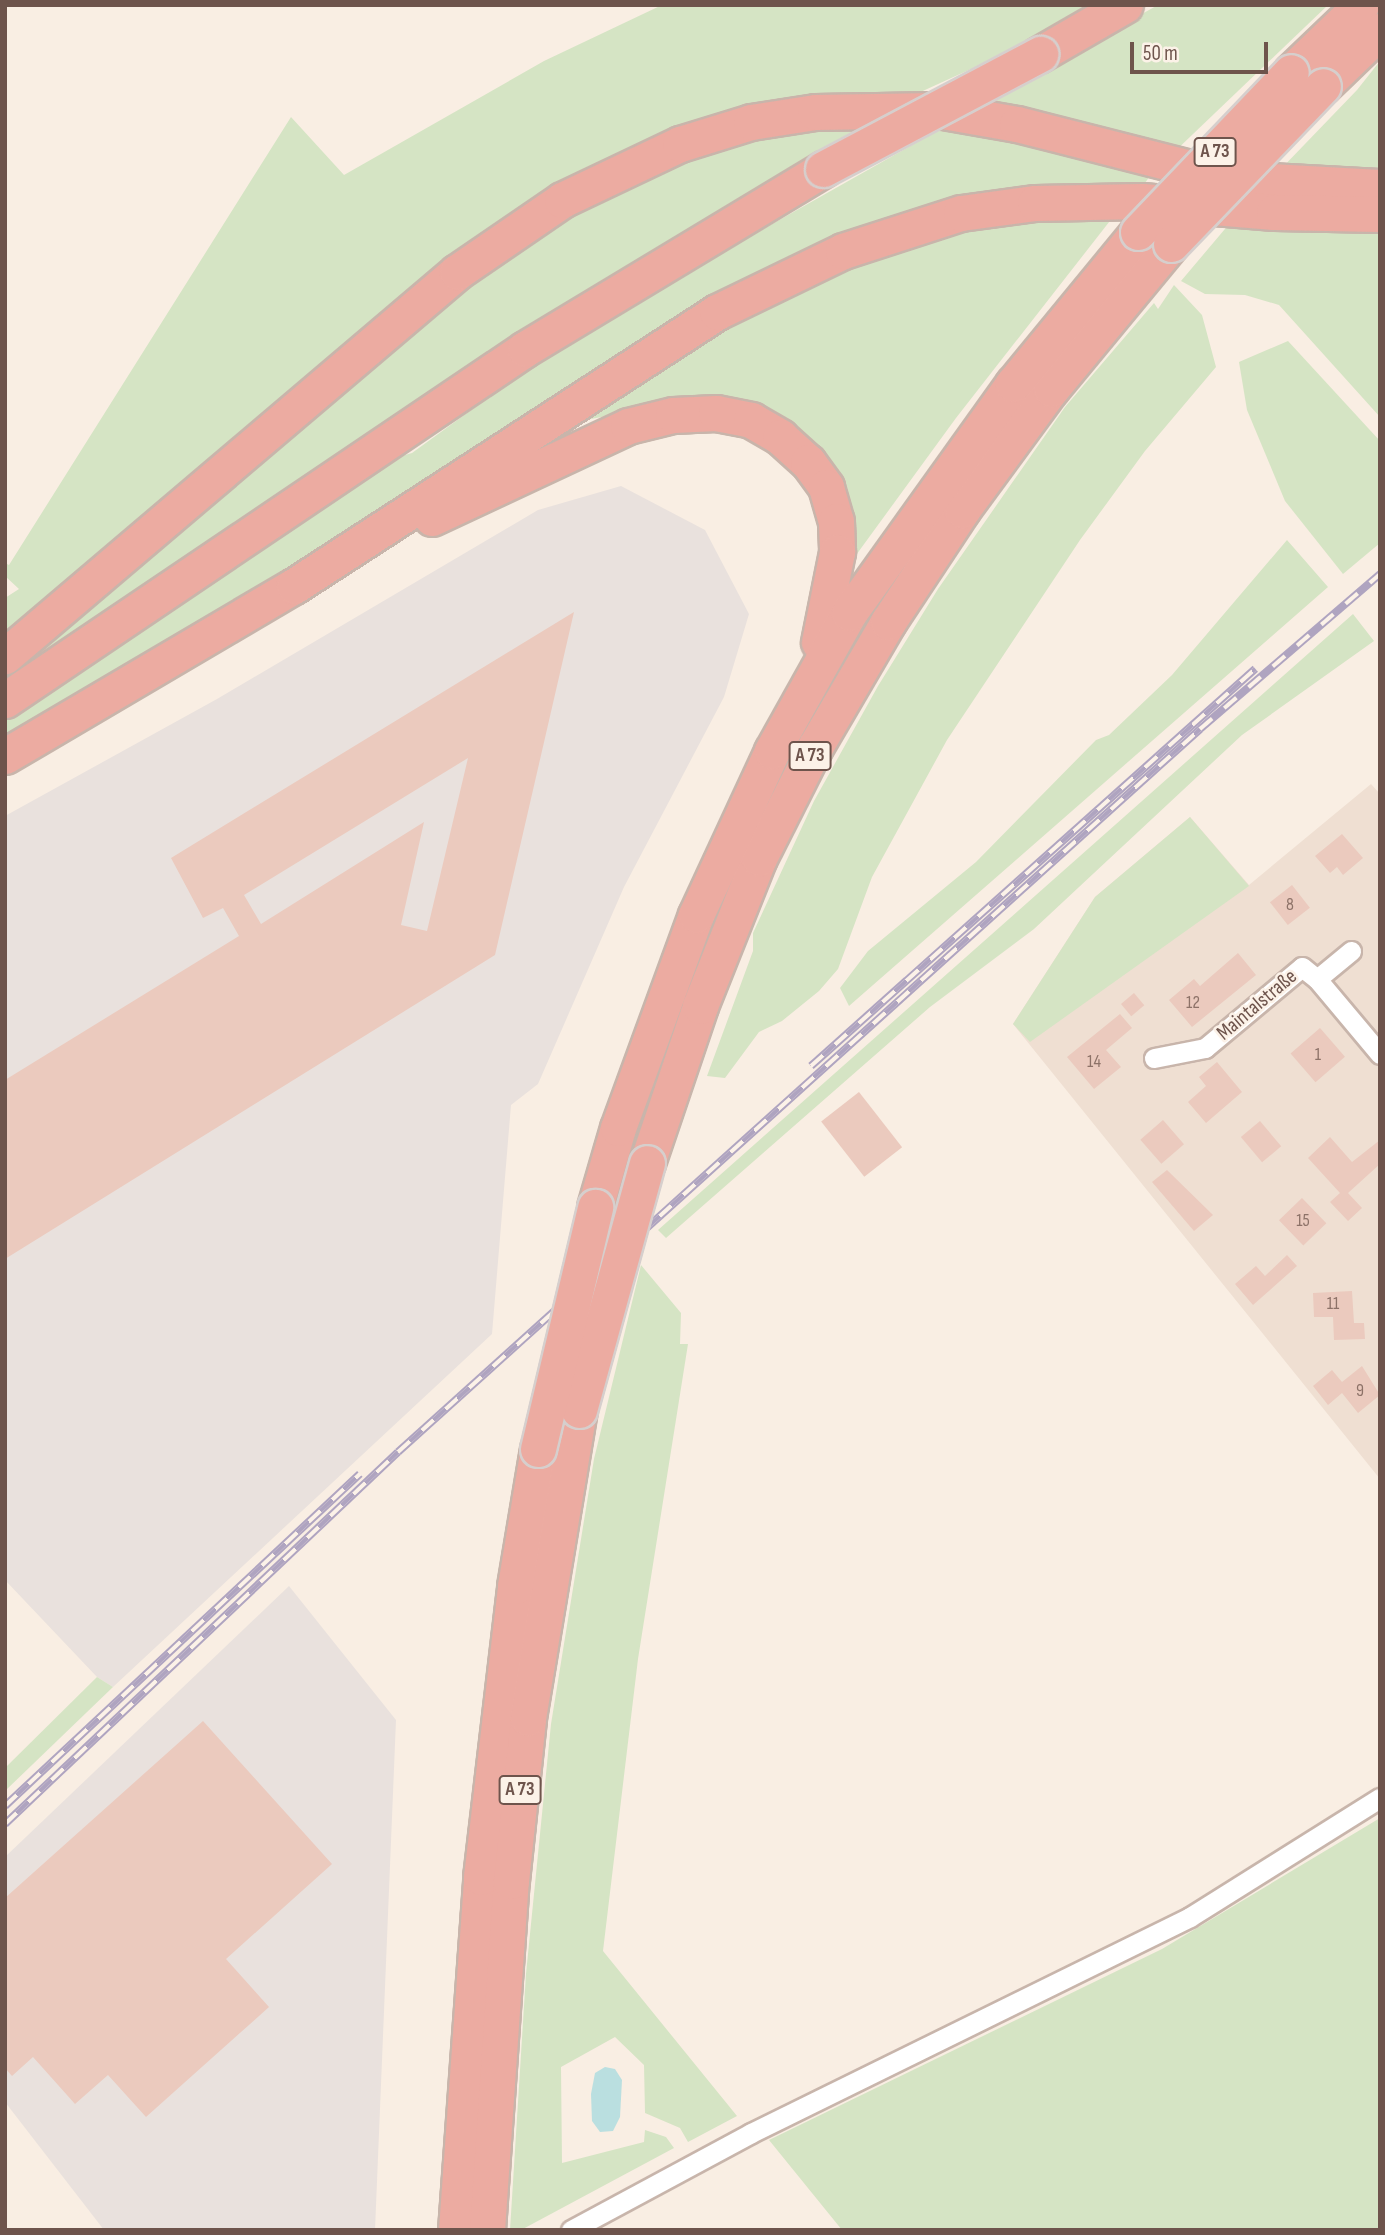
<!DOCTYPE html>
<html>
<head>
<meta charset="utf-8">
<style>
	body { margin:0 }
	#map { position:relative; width:1385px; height:2235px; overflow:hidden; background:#f9eee3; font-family:"Sofia Sans Condensed",sans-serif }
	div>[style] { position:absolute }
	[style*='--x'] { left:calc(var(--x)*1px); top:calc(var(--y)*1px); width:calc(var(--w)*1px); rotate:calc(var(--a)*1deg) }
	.residential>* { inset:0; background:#efdfd2 }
	.industrial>* { inset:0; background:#e9e1dd }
	.green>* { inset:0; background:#d5e4c4 }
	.water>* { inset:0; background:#badfe0 }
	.building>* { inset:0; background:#ebcabe; transform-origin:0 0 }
	.roads { filter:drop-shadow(2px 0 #c8b5ab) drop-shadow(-2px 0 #c8b5ab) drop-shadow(0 2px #c8b5ab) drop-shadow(0 -2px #c8b5ab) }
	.street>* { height:19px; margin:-9.5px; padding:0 9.5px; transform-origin:9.5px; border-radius:9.5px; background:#fff }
	.highway>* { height:35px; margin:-17.5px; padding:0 17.5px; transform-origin:17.5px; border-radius:17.5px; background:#ecaba1 }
	.rail>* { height:8px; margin-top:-4px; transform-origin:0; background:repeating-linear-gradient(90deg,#fcf2e8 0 16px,#afa4c0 0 32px); box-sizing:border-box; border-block:2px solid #afa4c0 }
	.bridges { filter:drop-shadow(2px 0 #d6cfcd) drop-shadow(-2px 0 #d6cfcd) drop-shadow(0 2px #d6cfcd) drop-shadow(0 -2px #d6cfcd) }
	.highway-bridge>* { height:35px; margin:-17.5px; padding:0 17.5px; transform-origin:17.5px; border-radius:17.5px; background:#ecaba1 }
	span { translate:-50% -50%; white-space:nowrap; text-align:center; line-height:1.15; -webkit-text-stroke:5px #fcf2e8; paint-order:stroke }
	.number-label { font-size:18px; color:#8d7268 }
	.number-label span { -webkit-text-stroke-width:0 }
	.shield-label span { padding:2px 5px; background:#fcf2e8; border:2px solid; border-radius:5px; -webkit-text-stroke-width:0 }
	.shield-label { font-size:19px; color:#6e544c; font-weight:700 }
	.street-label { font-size:21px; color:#6e544c }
	.frame { position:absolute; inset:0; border:7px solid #6e544c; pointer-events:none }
	.scale { position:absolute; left:1130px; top:42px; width:138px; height:32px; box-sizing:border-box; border:4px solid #6e544c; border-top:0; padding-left:9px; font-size:21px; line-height:24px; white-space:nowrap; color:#6e544c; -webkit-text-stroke:5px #fcf2e8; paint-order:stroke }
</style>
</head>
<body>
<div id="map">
	<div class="residential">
		<i style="clip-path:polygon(1371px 784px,1380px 794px,1380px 1479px,1013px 1024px,1095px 897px,1190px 817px,1249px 885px)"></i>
	</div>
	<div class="industrial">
		<i style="clip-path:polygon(621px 486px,705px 530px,749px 614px,724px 697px,624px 887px,538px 1084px,511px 1105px,492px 1334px,113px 1687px,97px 1677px,5px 1580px,5px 816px,217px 699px,538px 510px)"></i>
		<i style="clip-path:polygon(289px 1586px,396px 1720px,375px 2230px,104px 2230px,5px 2102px,5px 1857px)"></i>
	</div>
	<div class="green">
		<i style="clip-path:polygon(662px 5px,1098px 5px,972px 76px,971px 69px,914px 95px,629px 150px,5px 642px,5px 598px,19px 589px,5px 576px,5px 563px,9px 565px,291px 117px,344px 175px,544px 61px)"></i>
		<i style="clip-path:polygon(1158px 5px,1328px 5px,1169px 157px,973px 108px)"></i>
		<i style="clip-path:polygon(1380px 61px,1380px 178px,1278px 172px,1357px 90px)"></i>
		<i style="clip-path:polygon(885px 118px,707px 218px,504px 343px,9px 675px,5px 672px,485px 262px,559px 213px,722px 138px)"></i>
		<i style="clip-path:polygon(951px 123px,1152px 173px,1140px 190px,851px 232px,767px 268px,669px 321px,392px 505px,5px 742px,5px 721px,398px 457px,412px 453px,496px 392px,622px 309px)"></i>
		<i style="clip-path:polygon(1055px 217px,1113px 217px,956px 418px,851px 562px,804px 441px,629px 412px,569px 423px,676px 352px,868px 256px,954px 231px)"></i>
		<i style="clip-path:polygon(1230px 223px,1380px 229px,1380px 417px,1279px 305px,1245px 295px,1205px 294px,1181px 281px)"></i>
		<i style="clip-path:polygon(1174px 285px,1202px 315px,1216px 367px,1145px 451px,1080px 540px,947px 740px,872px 877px,838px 969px,819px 991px,782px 1021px,759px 1032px,725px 1078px,707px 1076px,753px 951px,753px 933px,814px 801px,878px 686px,938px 589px,1065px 407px,1154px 303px,1158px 309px)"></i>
		<i style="clip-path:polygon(1288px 341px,1380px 441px,1380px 543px,1343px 574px,1285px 501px,1247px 410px,1239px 362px)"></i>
		<i style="clip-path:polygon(1287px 540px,1328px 587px,849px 1006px,840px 988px,868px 951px,976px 862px,1096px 740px,1109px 735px,1172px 675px)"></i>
		<i style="clip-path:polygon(1353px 614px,1374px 641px,1242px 735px,1034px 929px,930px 1007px,666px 1238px,658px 1230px)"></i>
		<i style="clip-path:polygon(1190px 817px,1249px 886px,1030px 1042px,1013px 1024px,1095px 897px)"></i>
		<i style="clip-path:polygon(641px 1265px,681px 1313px,680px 1344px,688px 1344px,638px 1659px,603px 1951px,737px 2116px,688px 2142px,680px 2128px,645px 2113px,644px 2065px,615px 2037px,561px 2067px,562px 2163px,644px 2142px,645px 2130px,666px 2137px,674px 2148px,521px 2230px,510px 2230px,526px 1974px,551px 1724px,594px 1459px)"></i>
		<i style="clip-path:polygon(97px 1677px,113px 1687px,5px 1791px,5px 1768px)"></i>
		<i style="clip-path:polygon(1380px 1818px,1380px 2230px,842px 2230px,769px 2140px,1162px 1949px)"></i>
	</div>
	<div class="water">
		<i style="clip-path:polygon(605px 2067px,615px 2069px,622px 2080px,620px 2117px,613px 2131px,600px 2132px,592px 2121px,591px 2094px,595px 2073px)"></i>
	</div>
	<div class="building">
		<i style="clip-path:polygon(evenodd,574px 612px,495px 955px,5px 1259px,5px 1080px,239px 936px,223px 908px,203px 918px,171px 858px,574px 612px,468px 758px,427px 931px,401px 925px,424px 822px,261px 924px,244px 895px,468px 758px)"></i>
		<i style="clip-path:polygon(1342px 834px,1363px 858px,1343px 875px,1337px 867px,1330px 873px,1315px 856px)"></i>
		<i style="left:1292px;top:885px;width:29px;height:28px;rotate:52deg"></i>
		<i style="clip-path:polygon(1238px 953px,1256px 975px,1192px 1027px,1169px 1000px,1194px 979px,1200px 986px)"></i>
		<i style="left:1134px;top:993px;width:16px;height:17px;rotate:50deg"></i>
		<i style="clip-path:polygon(1120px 1014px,1132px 1028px,1106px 1050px,1121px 1067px,1094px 1089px,1067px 1057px)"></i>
		<i style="left:1320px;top:1028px;width:38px;height:39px;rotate:49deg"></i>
		<i style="clip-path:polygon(1217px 1062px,1242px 1092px,1206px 1123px,1188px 1102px,1206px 1086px,1199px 1077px)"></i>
		<i style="left:859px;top:1092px;width:70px;height:48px;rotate:52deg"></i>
		<i style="left:1163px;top:1120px;width:32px;height:30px;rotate:49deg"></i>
		<i style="left:1260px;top:1121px;width:33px;height:25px;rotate:50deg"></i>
		<i style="clip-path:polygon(1330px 1137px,1352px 1162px,1380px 1140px,1380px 1164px,1348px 1193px,1362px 1208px,1348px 1221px,1330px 1202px,1340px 1193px,1308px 1158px)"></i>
		<i style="clip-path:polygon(1167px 1170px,1213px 1215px,1194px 1231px,1152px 1182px)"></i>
		<i style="left:1302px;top:1198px;width:35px;height:32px;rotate:46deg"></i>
		<i style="clip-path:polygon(1287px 1255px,1297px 1266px,1253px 1305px,1235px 1284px,1256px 1266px,1265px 1276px)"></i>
		<i style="clip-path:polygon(1352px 1291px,1354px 1323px,1364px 1323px,1365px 1339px,1334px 1340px,1333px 1317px,1314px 1317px,1313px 1293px)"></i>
		<i style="clip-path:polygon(1362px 1366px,1380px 1395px,1358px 1413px,1342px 1393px,1328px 1405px,1313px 1386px,1332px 1370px,1342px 1382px)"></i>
		<i style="clip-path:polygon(203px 1721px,332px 1864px,226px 1959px,269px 2007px,146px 2117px,108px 2075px,75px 2104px,33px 2057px,12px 2076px,5px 2068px,5px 1898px)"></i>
	</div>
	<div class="roads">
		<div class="street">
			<i style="--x:1351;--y:951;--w:44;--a:140.5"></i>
			<i style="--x:1317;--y:979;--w:98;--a:50"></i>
			<i style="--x:1154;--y:1058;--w:52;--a:-11.1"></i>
			<i style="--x:1205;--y:1048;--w:126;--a:-39.9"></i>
			<i style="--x:1302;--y:967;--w:19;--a:39"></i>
			<i style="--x:571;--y:2230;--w:204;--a:-28.3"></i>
			<i style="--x:751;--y:2133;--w:489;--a:-26.2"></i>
			<i style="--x:1190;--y:1917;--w:224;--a:-32.1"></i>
		</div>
		<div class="highway">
			<i style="--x:1040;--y:54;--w:98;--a:-30"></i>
			<i style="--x:1291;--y:72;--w:97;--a:-43.7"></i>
			<i style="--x:1323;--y:86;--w:79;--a:-44"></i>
			<i style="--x:432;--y:518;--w:217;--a:-25.1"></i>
			<i style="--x:628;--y:426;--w:46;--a:-13.7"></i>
			<i style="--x:673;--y:415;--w:43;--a:-2.7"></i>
			<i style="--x:716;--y:413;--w:36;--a:11"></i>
			<i style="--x:751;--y:420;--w:34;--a:30"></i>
			<i style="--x:780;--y:437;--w:38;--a:42"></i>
			<i style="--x:808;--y:462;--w:31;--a:54"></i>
			<i style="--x:826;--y:487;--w:35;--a:74"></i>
			<i style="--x:836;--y:521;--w:31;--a:88"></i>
			<i style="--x:837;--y:552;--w:92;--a:101.3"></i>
			<i style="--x:5;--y:656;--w:593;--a:-40.35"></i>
			<i style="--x:457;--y:272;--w:127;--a:-34.4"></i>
			<i style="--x:562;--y:200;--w:131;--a:-25.4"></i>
			<i style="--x:680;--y:144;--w:74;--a:-17.2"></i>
			<i style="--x:751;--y:122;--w:65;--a:-8.9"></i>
			<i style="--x:815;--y:112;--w:122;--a:-0.9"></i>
			<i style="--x:937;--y:110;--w:81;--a:9.9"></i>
			<i style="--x:1017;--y:124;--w:223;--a:14.3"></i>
			<i style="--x:1233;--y:179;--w:147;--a:3.1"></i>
			<i style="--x:5;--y:700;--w:627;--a:-34.02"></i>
			<i style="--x:525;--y:349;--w:348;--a:-31.1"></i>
			<i style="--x:5;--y:756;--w:335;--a:-30.5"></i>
			<i style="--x:294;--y:586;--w:504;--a:-32.93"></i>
			<i style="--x:717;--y:312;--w:140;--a:-25.8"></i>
			<i style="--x:843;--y:251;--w:124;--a:-17.9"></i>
			<i style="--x:961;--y:213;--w:75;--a:-7.7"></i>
			<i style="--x:1035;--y:203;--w:107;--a:-1.1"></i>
			<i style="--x:1142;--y:201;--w:132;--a:4.8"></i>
			<i style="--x:1274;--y:212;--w:106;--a:1.1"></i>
			<i style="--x:647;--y:1163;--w:166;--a:-71.3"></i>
			<i style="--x:700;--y:1006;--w:159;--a:-68.3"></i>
			<i style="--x:759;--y:858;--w:124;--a:-63.2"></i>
			<i style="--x:815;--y:747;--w:145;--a:-59.7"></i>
			<i style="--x:888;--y:622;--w:134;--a:-56.5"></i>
			<i style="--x:962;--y:510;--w:150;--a:-53.7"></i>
			<i style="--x:1051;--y:389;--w:188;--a:-50.4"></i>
			<i style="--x:595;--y:1207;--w:82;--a:-73.8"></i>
			<i style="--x:618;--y:1128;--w:227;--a:-69.9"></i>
			<i style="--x:696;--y:915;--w:181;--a:-65.1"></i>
			<i style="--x:772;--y:751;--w:158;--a:-60.8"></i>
			<i style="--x:849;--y:613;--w:282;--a:-54.4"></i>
			<i style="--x:1013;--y:384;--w:197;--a:-50.6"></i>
			<i style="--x:456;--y:2230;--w:354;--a:-85.9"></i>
			<i style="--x:481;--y:1877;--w:293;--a:-83.3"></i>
			<i style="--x:515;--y:1586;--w:139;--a:-80.5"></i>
			<i style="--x:487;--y:2230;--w:350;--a:-86.1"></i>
			<i style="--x:511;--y:1881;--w:164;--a:-84"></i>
			<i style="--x:528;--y:1718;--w:312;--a:-80.6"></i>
		</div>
	</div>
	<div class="rail">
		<i style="--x:811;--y:1066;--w:596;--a:-41.8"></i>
		<i style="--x:5;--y:1806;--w:486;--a:-43.1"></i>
		<i style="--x:5;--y:1824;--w:541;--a:-43.43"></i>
		<i style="--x:398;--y:1452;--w:1080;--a:-42.03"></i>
		<i style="--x:1200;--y:729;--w:238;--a:-40.7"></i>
	</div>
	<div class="bridges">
		<div class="highway-bridge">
			<i style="--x:823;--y:169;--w:246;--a:-27.9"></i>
			<i style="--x:1138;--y:232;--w:221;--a:-46.3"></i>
			<i style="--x:1171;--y:244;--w:219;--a:-46.1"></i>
			<i style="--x:579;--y:1410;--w:256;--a:-74.6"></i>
			<i style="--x:538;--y:1449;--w:249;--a:-76.7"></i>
		</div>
	</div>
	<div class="number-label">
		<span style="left:1290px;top:905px">8</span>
		<span style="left:1193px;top:1003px">12</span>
		<span style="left:1318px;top:1055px">1</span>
		<span style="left:1094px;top:1062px">14</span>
		<span style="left:1303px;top:1221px">15</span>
		<span style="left:1333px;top:1304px">11</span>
		<span style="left:1360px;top:1391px">9</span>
	</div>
	<div class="shield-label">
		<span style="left:1215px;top:152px">A 73</span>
		<span style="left:810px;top:756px">A 73</span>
		<span style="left:520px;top:1790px">A 73</span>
	</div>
	<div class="street-label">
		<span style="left:1257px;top:1005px;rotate:-40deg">Maintalstraße</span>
	</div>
	<div class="frame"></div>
	<div class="scale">50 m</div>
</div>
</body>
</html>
